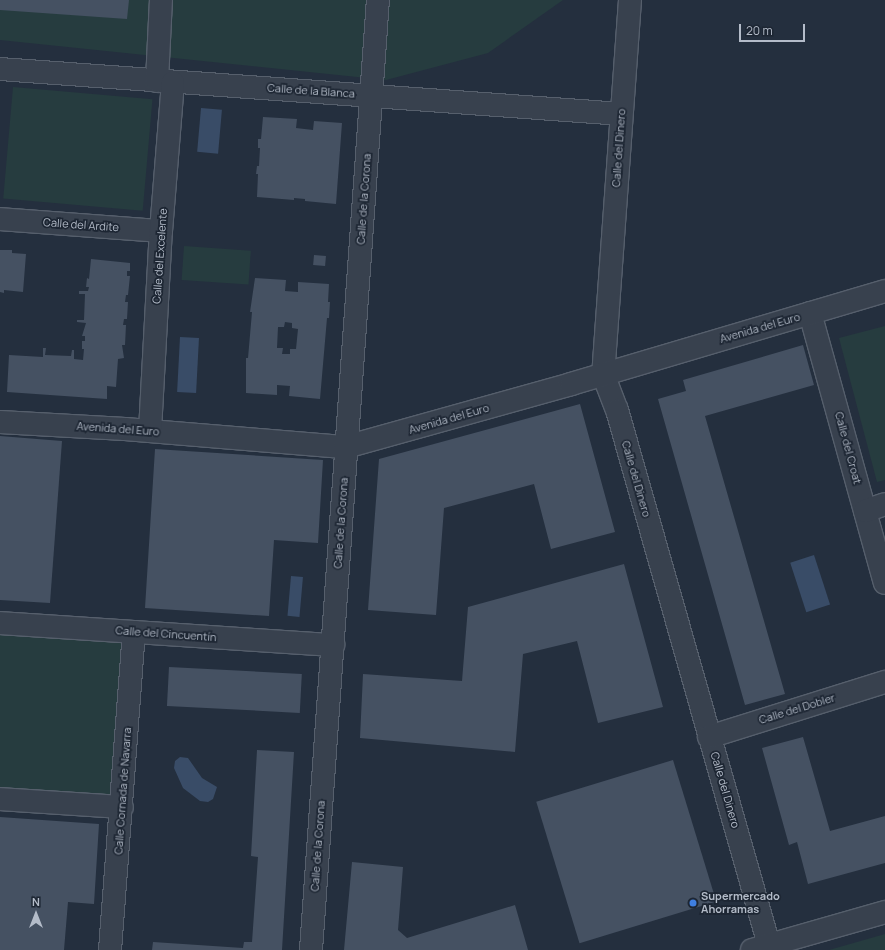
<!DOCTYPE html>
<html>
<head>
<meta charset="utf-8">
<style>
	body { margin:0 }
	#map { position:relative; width:885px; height:950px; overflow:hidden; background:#242f3e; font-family:Manrope,sans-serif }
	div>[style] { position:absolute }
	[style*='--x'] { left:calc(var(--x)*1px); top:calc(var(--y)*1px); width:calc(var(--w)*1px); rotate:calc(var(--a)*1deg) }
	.green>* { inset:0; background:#263c3f; transform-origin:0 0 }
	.water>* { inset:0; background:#394c67; transform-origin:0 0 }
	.building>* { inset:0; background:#455162; transform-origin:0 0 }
	.roads { filter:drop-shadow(1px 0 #565f6c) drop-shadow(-1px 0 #565f6c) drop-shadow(0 1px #565f6c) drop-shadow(0 -1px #565f6c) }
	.minor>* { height:22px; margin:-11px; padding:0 11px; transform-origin:11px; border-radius:11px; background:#38414e }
	.dots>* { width:11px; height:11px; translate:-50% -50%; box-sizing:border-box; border:2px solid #1d2633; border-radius:50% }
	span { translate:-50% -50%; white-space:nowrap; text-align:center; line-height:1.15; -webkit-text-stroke:3.5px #1d2633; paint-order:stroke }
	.street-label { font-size:11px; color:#b4bcc9 }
	.poi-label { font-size:11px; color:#b4bcc9; font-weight:700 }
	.left { translate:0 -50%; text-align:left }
	.north { position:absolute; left:16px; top:894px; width:40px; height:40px; -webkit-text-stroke:3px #1d2633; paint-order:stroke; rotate:0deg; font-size:11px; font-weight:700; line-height:16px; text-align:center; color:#b4bcc9 }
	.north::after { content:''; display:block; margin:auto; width:14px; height:18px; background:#b4bcc9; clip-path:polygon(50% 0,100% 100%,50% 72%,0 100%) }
	.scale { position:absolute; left:739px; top:24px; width:66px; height:18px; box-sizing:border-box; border:2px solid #b4bcc9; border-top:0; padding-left:5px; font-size:12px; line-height:14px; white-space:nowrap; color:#b4bcc9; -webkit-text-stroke:3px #1d2633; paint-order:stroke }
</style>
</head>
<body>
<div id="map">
	<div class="green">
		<i style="clip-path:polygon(0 0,563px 0,488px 53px,386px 80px,0 40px)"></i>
		<i style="left:13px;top:87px;width:140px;height:112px;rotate:5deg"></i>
		<i style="left:184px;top:246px;width:67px;height:34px;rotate:4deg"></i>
		<i style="clip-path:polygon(885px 326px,885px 480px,877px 482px,839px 338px)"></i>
		<i style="left:0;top:623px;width:134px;height:176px;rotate:4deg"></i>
		<i style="clip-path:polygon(885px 934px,885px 950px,829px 950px)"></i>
	</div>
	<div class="water">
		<i style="left:201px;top:108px;width:21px;height:44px;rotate:5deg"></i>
		<i style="left:180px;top:337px;width:19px;height:55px;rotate:3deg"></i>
		<i style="left:814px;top:555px;width:52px;height:25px;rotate:72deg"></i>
		<i style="left:291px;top:576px;width:12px;height:40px;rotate:5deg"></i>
		<i style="clip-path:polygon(180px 757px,188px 758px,202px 778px,217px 787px,213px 799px,208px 802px,200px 801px,183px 788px,174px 768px,175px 761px)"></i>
	</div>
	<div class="building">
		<i style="clip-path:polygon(0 0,129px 0,127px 19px,0 10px)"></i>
		<i style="clip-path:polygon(263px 117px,297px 119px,296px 128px,313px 130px,314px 121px,342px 123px,336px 204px,305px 201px,305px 199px,294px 198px,294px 200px,257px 197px,258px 174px,256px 174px,257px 166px,259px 166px,260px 148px,258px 148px,258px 139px,261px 139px)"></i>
		<i style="clip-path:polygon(0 250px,12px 250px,12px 253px,26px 254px,23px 292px,4px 290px,4px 293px,0 292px)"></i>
		<i style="left:314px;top:255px;width:12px;height:10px;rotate:5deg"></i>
		<i style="clip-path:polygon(91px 259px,130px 263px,130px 271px,127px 271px,127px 276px,130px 276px,128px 295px,126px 295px,125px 302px,128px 302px,127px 319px,124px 319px,123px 325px,126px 325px,125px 345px,122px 345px,124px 358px,118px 359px,116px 387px,107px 386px,107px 399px,7px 392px,9px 355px,43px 357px,43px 348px,46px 348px,45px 355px,71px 356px,72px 350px,74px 350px,74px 359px,83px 360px,84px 349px,82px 349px,82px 341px,85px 341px,85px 336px,82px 336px,86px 323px,77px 322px,77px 320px,84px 320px,85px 294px,79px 294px,79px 291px,88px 291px,89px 287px,86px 287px,87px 278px,89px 279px)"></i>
		<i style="clip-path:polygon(evenodd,255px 278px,286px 280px,285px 291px,298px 292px,298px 282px,329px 284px,328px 302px,330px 302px,329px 318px,327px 318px,320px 399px,289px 396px,290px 386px,277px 385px,277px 395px,246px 393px,246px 358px,248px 358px,252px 312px,250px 312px,255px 278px,285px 322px,292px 323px,292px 328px,298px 329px,296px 349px,290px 349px,290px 354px,282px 354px,283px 348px,277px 348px,278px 327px,284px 327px,285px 322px)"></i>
		<i style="clip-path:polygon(803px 345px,814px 385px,705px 416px,785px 694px,745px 705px,658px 399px,686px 391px,683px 380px)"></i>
		<i style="clip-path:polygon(580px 404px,615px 532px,551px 549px,534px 484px,444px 508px,436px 615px,368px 610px,379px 459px)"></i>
		<i style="clip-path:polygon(0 436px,62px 441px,50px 603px,0 600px)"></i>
		<i style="clip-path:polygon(155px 449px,323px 460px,318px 543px,274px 540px,269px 616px,145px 608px)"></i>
		<i style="clip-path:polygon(624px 564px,663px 707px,598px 723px,577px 641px,523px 654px,515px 752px,360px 738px,363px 674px,462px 681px,468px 607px)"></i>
		<i style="left:169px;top:667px;width:133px;height:39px;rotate:3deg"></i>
		<i style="clip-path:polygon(803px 737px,830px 831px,885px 816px,885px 863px,808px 884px,797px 842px,789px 845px,762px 748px)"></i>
		<i style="clip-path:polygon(257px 750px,294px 752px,282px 950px,152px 950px,153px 942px,243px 948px,244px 942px,252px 942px,258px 857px,251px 856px)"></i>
		<i style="left:673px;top:760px;width:148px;height:143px;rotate:73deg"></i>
		<i style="clip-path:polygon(0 817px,99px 824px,94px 904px,68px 902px,64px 950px,0 950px)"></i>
		<i style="clip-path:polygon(352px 862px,403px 867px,398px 930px,407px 938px,515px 905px,528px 950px,344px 950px)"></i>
	</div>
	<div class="roads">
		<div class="minor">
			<i style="--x:630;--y:0;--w:375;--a:94.1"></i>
			<i style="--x:603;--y:374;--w:39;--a:69"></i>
			<i style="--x:617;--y:410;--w:556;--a:74.14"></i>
			<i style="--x:0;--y:69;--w:623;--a:4.14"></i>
			<i style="--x:157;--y:81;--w:81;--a:-87.2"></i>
			<i style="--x:0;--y:219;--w:161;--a:4.3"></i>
			<i style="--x:810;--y:313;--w:280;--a:74.5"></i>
			<i style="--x:0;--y:422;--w:125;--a:3.2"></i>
			<i style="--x:125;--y:429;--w:222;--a:4.7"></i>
			<i style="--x:346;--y:447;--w:234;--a:-15.6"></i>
			<i style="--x:571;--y:384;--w:327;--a:-16.5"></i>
			<i style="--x:150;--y:431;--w:200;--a:-86.9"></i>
			<i style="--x:161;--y:231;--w:149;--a:-85.4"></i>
			<i style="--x:865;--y:511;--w:21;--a:-19"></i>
			<i style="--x:0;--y:623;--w:334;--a:3.8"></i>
			<i style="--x:709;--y:737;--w:184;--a:-17.4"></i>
			<i style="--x:0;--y:799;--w:122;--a:3.8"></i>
			<i style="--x:110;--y:950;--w:319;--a:-85.7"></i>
			<i style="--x:311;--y:950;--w:952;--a:-85.97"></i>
			<i style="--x:752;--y:950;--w:138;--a:-15.9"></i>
		</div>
	</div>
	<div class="dots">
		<i style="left:693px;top:903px;background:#3f7fe0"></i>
	</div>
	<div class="street-label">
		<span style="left:311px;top:91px;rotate:4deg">Calle de la Blanca</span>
		<span style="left:619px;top:148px;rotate:-86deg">Calle del Dinero</span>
		<span style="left:364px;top:199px;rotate:-86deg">Calle de la Corona</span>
		<span style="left:81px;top:225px;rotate:4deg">Calle del Ardite</span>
		<span style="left:160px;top:256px;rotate:-86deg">Calle del Excelente</span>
		<span style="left:760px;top:328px;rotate:-16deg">Avenida del Euro</span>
		<span style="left:449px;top:419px;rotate:-16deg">Avenida del Euro</span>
		<span style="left:118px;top:429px;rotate:4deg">Avenida del Euro</span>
		<span style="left:848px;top:448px;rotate:75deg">Calle del Croat</span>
		<span style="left:636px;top:479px;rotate:74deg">Calle del Dinero</span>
		<span style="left:341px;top:523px;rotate:-86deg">Calle de la Corona</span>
		<span style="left:166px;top:634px;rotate:4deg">Calle del Cincuentín</span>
		<span style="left:797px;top:709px;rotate:-17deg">Calle del Dobler</span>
		<span style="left:725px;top:790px;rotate:74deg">Calle del Dinero</span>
		<span style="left:123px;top:791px;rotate:-86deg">Calle Cornada de Navarra</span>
		<span style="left:318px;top:846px;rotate:-86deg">Calle de la Corona</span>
	</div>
	<div class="poi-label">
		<span class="left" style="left:701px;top:903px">Supermercado<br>Ahorramas</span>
	</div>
	<div class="north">N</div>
	<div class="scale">20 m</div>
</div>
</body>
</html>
